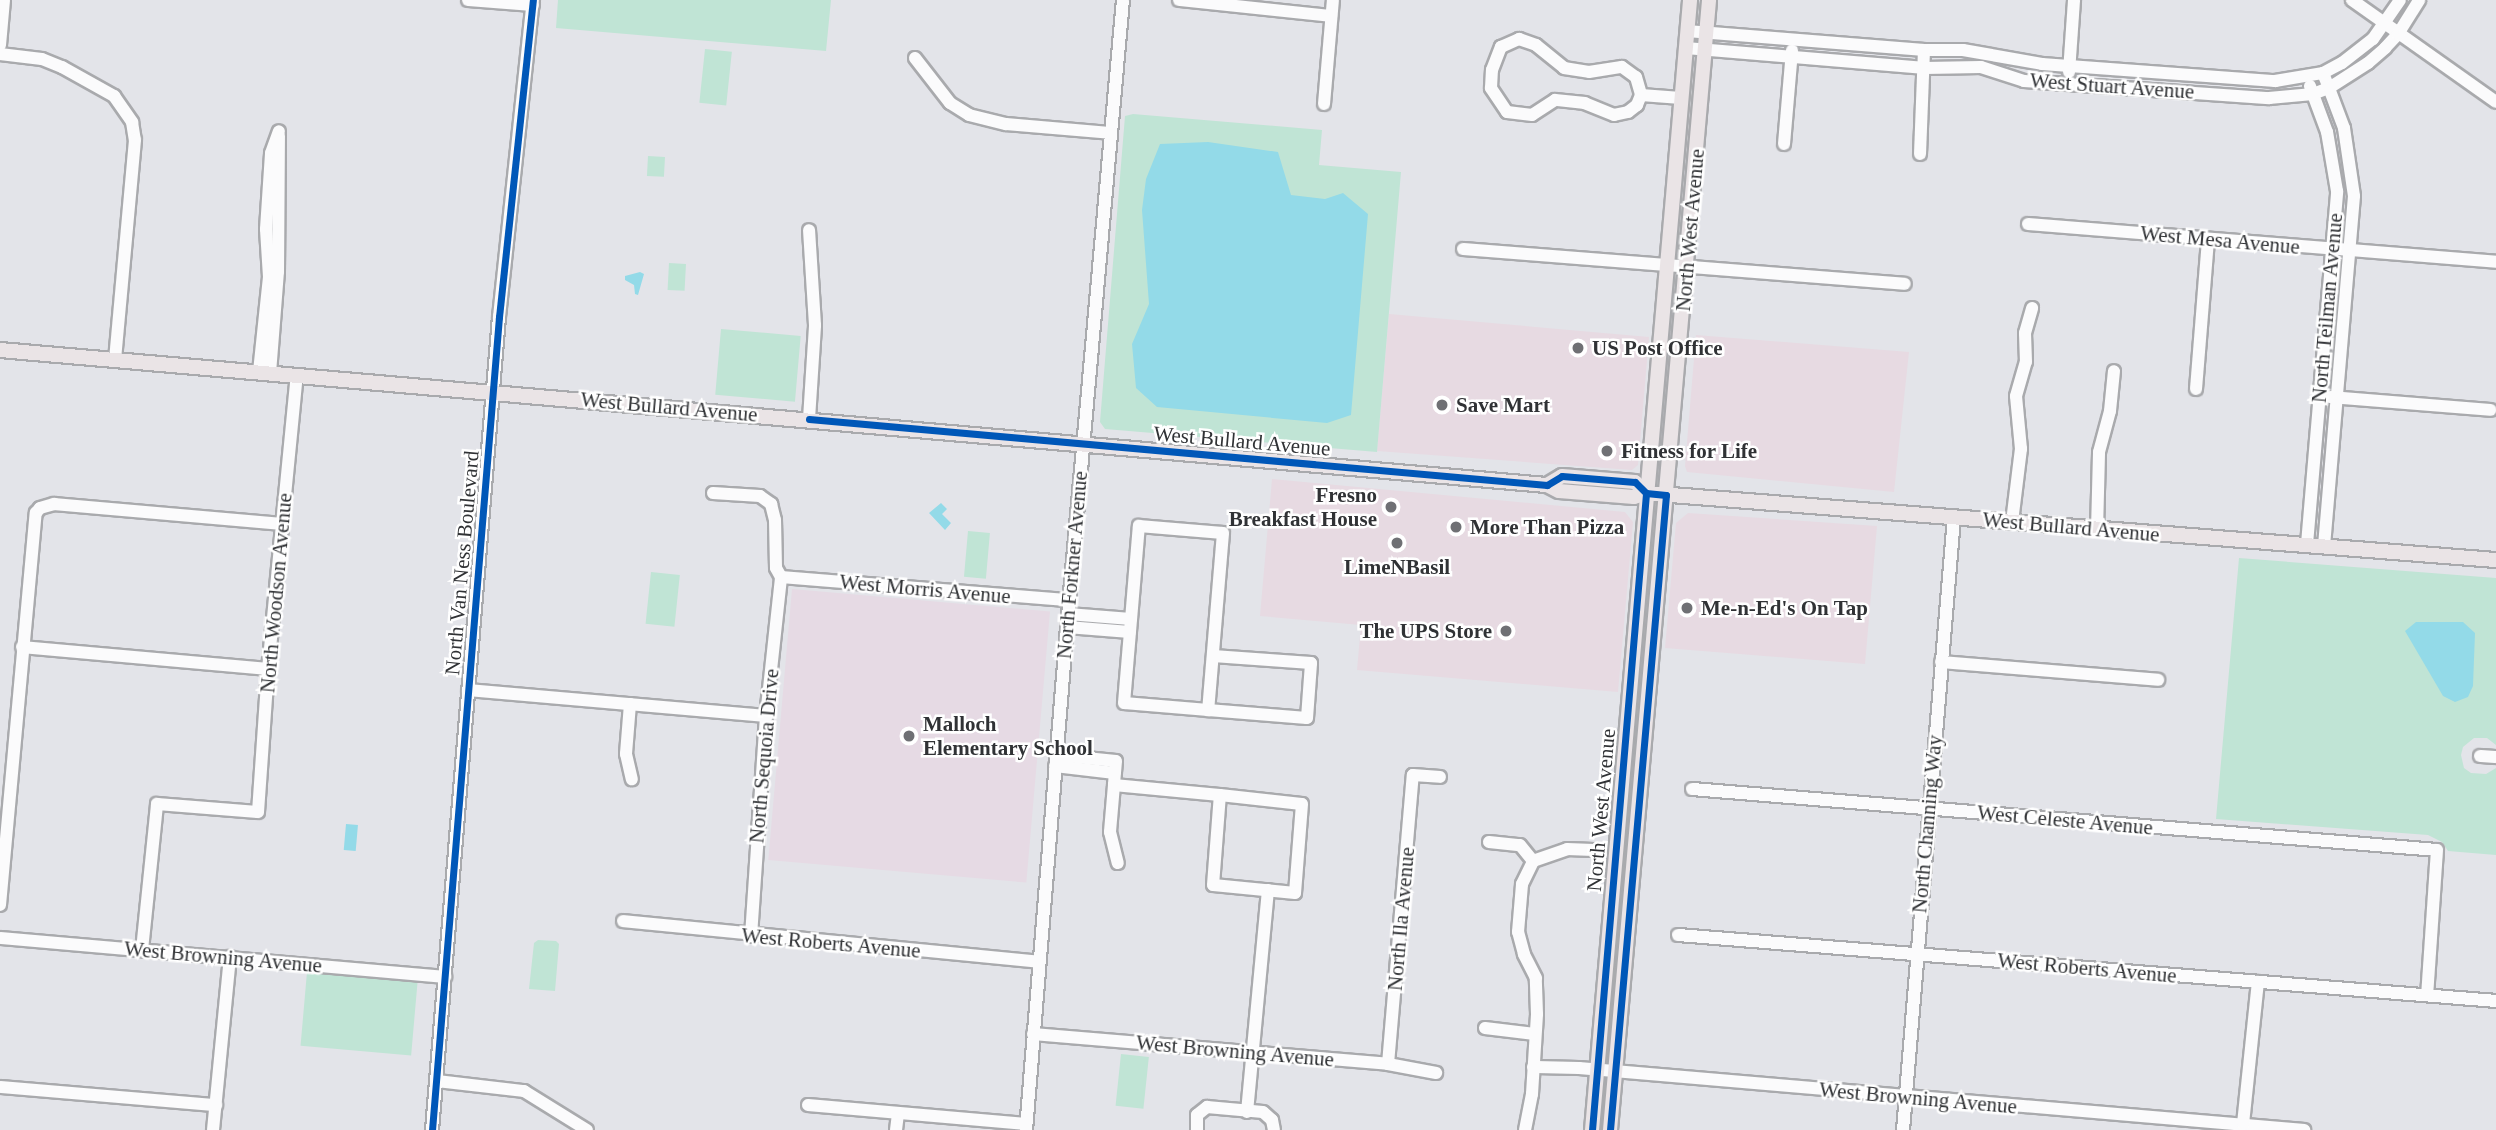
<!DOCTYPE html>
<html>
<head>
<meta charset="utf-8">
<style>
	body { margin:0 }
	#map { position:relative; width:2496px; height:1130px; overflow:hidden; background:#e3e4e9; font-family:Georgia,serif }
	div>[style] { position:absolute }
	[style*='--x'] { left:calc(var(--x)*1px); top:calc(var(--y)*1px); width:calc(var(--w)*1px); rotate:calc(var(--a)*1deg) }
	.commercial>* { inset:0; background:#e7dae2 }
	.education>* { inset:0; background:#e6dae4; transform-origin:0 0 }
	.green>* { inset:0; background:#c0e4d5; transform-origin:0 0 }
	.water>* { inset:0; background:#93dae8; transform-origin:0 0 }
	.roads { filter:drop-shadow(2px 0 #a9aaad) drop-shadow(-2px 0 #a9aaad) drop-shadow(0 2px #a9aaad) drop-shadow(0 -2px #a9aaad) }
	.minor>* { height:12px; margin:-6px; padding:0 6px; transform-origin:6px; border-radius:6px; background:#fbfbfc }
	.major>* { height:14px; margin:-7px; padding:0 7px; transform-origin:7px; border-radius:7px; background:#eae4e6 }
	.cycleway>* { height:7px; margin:-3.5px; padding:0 3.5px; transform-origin:3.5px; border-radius:3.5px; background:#0057b8 }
	.dots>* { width:19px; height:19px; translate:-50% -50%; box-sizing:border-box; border:4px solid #fff; border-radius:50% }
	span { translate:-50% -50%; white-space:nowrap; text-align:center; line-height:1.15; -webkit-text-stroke:5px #fff; paint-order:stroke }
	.street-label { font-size:21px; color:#303235 }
	.poi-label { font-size:21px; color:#303235; font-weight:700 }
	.left { translate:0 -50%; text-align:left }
	.right { translate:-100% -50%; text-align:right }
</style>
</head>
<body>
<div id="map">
	<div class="commercial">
		<i style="clip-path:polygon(1389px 314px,1649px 337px,1638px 465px,1632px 470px,1377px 451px)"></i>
		<i style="clip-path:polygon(1696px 335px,1909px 352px,1894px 492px,1687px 472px,1685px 466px)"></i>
		<i style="clip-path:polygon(1272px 479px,1625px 512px,1633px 522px,1618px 692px,1357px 670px,1361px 625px,1260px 616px)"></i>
		<i style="clip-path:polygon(1688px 513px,1877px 526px,1865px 664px,1665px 648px,1676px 523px)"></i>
	</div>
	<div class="education">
		<i style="left:792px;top:589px;width:259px;height:272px;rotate:5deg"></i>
	</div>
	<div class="green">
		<i style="clip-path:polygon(558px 0,831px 0,826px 51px,556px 28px)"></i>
		<i style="left:705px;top:49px;width:27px;height:54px;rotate:6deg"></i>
		<i style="clip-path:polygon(1133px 114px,1322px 130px,1319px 165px,1401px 172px,1377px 452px,1105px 429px,1100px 422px,1125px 116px)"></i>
		<i style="left:648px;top:156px;width:17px;height:20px;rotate:3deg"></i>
		<i style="left:669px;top:263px;width:17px;height:27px;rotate:3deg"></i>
		<i style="left:721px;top:329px;width:80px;height:66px;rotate:5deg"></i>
		<i style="left:968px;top:531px;width:22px;height:46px;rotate:5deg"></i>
		<i style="clip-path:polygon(2239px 558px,2496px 578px,2496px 745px,2487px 738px,2474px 738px,2463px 747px,2461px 755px,2464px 768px,2471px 773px,2486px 774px,2496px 768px,2496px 855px,2448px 851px,2442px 842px,2428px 835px,2216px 819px)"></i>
		<i style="left:651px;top:572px;width:29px;height:52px;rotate:6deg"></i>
		<i style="clip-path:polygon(538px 940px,556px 941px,559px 944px,555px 991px,529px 989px,534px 943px)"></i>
		<i style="left:307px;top:972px;width:111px;height:74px;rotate:5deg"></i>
		<i style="left:1121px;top:1054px;width:28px;height:52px;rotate:6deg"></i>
	</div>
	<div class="water">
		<i style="clip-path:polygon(1208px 142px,1278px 152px,1291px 195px,1325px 199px,1343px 193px,1368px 214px,1351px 415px,1327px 423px,1157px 407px,1136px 388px,1132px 344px,1149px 304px,1142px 210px,1146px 179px,1160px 144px)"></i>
		<i style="clip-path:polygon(640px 272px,644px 274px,638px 295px,635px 294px,634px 285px,625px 280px,625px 276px)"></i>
		<i style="clip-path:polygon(941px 503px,947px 509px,942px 514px,951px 523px,945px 530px,929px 513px)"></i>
		<i style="clip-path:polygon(2416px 622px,2463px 622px,2475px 633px,2473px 686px,2468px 697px,2455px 702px,2443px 696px,2405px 631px)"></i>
		<i style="left:346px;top:824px;width:12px;height:26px;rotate:5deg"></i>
	</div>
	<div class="roads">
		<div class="minor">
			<i style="--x:468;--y:0;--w:65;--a:4.4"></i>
			<i style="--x:1179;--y:0;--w:153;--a:6"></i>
			<i style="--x:2352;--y:0;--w:176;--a:35.3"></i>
			<i style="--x:1687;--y:31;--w:238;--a:4.6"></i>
			<i style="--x:1924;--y:50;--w:39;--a:0"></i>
			<i style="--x:1963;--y:50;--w:80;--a:10"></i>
			<i style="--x:2042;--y:64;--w:234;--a:4.2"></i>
			<i style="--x:2275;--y:81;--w:49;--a:-9.5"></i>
			<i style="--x:2323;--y:73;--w:21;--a:-28"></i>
			<i style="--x:2342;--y:63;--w:39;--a:-38"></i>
			<i style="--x:2373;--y:39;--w:47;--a:-55.3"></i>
			<i style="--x:1519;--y:39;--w:18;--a:19"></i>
			<i style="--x:1536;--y:45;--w:36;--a:39"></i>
			<i style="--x:1564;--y:68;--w:25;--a:9"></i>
			<i style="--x:1589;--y:72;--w:33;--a:-9"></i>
			<i style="--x:1622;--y:67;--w:17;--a:36"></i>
			<i style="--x:1636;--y:77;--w:19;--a:74"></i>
			<i style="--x:1641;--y:95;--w:11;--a:112"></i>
			<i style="--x:1637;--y:105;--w:11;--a:142"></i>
			<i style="--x:1628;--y:112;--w:14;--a:168"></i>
			<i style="--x:1614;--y:115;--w:31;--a:-158"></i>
			<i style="--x:1585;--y:103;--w:30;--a:-174"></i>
			<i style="--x:1555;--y:100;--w:27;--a:147"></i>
			<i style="--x:1532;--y:115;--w:25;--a:-173"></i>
			<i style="--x:1507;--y:112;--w:29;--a:-124"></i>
			<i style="--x:1491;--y:88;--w:18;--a:-87"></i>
			<i style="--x:1492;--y:70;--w:25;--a:-69"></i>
			<i style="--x:1501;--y:47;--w:20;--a:-24"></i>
			<i style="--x:0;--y:45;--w:45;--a:-84.9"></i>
			<i style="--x:1686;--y:48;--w:240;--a:4.8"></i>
			<i style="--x:1925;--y:68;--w:56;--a:-1"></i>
			<i style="--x:1981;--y:67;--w:45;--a:18"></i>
			<i style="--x:2024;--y:81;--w:246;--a:4"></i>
			<i style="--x:2269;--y:98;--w:44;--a:-5.2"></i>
			<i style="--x:2313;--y:94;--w:17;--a:-21"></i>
			<i style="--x:2329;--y:88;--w:16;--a:-112"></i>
			<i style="--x:0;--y:54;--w:42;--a:6.8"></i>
			<i style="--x:42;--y:59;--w:22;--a:22"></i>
			<i style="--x:62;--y:67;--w:60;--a:29.1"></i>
			<i style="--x:114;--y:96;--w:32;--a:55"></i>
			<i style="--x:132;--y:122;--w:18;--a:81"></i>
			<i style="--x:135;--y:140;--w:221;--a:95.2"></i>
			<i style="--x:915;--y:58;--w:57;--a:52.1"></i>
			<i style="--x:950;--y:103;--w:22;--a:32"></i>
			<i style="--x:969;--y:115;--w:38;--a:14"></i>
			<i style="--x:1006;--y:124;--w:104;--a:4.9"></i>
			<i style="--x:2069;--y:72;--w:72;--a:-86"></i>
			<i style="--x:1641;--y:95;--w:40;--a:4.3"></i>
			<i style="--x:1324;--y:104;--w:104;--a:-85.1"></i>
			<i style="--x:1784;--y:144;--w:94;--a:-85.1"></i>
			<i style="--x:1920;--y:154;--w:104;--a:-87.8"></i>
			<i style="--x:2028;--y:224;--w:470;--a:4.6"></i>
			<i style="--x:1463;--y:249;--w:443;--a:4.5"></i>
			<i style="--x:259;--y:372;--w:96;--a:-84"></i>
			<i style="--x:269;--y:277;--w:48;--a:-93.6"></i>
			<i style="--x:266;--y:229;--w:76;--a:-86.2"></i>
			<i style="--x:271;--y:153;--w:23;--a:-70"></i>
			<i style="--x:270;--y:373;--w:101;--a:-85.5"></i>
			<i style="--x:278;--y:272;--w:136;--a:-89.6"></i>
			<i style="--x:2196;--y:389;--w:150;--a:-85.4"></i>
			<i style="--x:2330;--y:397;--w:161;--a:4.6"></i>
			<i style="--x:809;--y:419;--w:94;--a:-86.3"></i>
			<i style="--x:815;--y:325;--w:95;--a:-93.6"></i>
			<i style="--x:713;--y:493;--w:47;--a:3.7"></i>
			<i style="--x:760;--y:496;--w:14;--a:36"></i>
			<i style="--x:771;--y:504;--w:16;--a:76"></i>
			<i style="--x:775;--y:520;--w:48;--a:88.8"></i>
			<i style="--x:776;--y:568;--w:10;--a:61"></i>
			<i style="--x:2012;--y:522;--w:74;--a:-83"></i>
			<i style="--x:2021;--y:449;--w:53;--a:-95.4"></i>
			<i style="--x:2016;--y:396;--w:35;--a:-74"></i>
			<i style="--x:2026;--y:362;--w:29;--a:-92"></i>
			<i style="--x:2025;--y:333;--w:26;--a:-74"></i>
			<i style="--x:1139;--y:526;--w:84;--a:4.8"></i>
			<i style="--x:1223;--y:533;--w:178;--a:94.8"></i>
			<i style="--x:1208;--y:710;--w:84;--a:-175.2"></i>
			<i style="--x:1124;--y:703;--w:178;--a:-85.2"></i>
			<i style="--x:2097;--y:530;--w:78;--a:-88.5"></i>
			<i style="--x:2099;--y:452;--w:42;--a:-75"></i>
			<i style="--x:2110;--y:411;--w:40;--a:-84.3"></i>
			<i style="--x:2307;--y:544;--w:354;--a:-85.1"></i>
			<i style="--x:2337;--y:191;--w:60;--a:-99.6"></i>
			<i style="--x:2327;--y:132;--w:49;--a:-110.3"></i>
			<i style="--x:2324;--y:546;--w:351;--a:-85.1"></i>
			<i style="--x:2354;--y:196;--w:69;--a:-98.4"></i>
			<i style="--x:2344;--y:128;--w:43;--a:-110.6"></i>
			<i style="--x:2329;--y:88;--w:46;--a:-32.7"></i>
			<i style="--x:2368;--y:63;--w:23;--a:-41"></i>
			<i style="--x:2385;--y:48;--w:19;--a:-47"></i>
			<i style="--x:2398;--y:34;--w:40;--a:-58"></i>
			<i style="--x:781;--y:577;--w:289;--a:4.6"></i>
			<i style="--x:1068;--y:614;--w:63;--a:4.5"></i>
			<i style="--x:1067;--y:627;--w:63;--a:4.5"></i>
			<i style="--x:22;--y:647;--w:247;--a:5.1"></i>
			<i style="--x:1941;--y:662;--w:218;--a:4.7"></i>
			<i style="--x:468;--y:690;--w:299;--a:5"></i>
			<i style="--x:630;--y:704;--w:50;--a:94.6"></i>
			<i style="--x:626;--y:754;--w:26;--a:77"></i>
			<i style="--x:1208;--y:710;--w:99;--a:4.6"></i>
			<i style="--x:1307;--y:718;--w:55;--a:-85.8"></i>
			<i style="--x:1311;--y:663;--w:98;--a:-175.9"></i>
			<i style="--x:1056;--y:755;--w:60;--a:5.7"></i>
			<i style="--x:1116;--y:761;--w:24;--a:95"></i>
			<i style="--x:1114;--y:785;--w:106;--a:5.4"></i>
			<i style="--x:1220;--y:795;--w:82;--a:6.3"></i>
			<i style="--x:1302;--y:804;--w:89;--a:94.5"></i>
			<i style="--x:1295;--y:893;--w:82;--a:-174.4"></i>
			<i style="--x:1213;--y:885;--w:90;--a:-85.6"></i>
			<i style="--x:2480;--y:756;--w:16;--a:4"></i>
			<i style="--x:1055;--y:766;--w:60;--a:6.7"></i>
			<i style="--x:1114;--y:785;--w:47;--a:94.9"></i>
			<i style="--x:1110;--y:832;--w:32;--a:76"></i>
			<i style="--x:1692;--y:789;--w:747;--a:4.68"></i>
			<i style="--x:2437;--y:850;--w:145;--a:93.9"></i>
			<i style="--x:1489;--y:842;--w:31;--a:6"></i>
			<i style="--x:1520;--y:845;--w:21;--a:51"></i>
			<i style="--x:1533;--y:861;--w:36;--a:-19"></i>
			<i style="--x:1567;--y:849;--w:33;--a:2"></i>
			<i style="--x:0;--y:905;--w:394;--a:-84.8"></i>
			<i style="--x:36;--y:513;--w:6;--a:-51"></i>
			<i style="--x:40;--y:508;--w:15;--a:-16"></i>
			<i style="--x:54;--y:504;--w:229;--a:5"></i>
			<i style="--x:623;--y:921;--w:417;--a:5.6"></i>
			<i style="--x:1678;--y:935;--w:821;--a:4.61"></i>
			<i style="--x:751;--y:936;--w:221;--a:-86.1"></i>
			<i style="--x:766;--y:716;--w:140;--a:-83.8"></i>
			<i style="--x:0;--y:938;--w:447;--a:5"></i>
			<i style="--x:142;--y:950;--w:147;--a:-84.1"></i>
			<i style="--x:157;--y:804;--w:101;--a:4.5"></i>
			<i style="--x:258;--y:812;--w:143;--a:-86"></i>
			<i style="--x:268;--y:669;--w:295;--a:-84.4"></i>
			<i style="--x:1485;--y:1028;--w:50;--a:6.8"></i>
			<i style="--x:1033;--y:1034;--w:356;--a:4.8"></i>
			<i style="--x:1388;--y:1064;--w:49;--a:10.6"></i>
			<i style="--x:1388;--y:1064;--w:290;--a:-85.1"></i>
			<i style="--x:1413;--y:775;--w:27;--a:4"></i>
			<i style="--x:1533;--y:1067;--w:46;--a:1.2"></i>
			<i style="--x:1579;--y:1068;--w:728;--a:4.89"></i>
			<i style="--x:437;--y:1081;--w:88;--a:6.6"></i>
			<i style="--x:524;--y:1091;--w:74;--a:31.8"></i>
			<i style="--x:0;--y:1087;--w:217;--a:4.8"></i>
			<i style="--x:808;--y:1105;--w:219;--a:5"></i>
			<i style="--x:1247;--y:1112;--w:223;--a:-84.6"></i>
			<i style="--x:2243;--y:1124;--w:143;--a:-84"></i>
			<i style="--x:213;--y:1130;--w:174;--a:-84.4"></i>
			<i style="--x:432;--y:1130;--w:816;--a:-85.29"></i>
			<i style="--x:499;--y:317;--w:319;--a:-83.9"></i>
			<i style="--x:896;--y:1130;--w:17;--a:-83"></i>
			<i style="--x:1026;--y:1130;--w:505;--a:-85.34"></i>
			<i style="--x:1067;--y:627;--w:629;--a:-84.9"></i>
			<i style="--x:1197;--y:1130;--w:15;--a:-90"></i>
			<i style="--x:1197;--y:1115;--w:13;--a:-39"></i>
			<i style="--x:1207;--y:1107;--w:56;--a:5.1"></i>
			<i style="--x:1263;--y:1112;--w:12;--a:42"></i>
			<i style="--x:1272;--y:1120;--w:10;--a:79"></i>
			<i style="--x:1525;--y:1130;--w:37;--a:-79"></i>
			<i style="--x:1532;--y:1094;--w:80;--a:-86.4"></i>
			<i style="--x:1537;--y:1014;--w:36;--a:-92"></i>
			<i style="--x:1536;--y:978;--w:27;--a:-117"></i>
			<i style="--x:1524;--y:954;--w:23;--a:-105"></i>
			<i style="--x:1518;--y:932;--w:48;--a:-85.2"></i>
			<i style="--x:1522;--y:884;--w:25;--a:-64"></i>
			<i style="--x:1903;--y:1130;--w:615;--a:-85.24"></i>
		</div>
		<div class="major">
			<i style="--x:0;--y:350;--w:1553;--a:4.99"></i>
			<i style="--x:1547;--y:485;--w:13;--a:27"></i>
			<i style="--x:1559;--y:491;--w:75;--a:4.6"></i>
			<i style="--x:1634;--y:497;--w:13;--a:-18"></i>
			<i style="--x:1646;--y:493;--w:853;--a:4.51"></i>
			<i style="--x:1547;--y:485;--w:17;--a:-31"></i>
			<i style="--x:1562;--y:476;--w:73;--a:4.7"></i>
			<i style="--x:1635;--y:482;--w:16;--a:45"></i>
			<i style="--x:1592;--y:1130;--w:1134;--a:-85.04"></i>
			<i style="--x:1610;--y:1130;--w:1134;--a:-84.99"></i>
		</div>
	</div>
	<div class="cycleway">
		<i style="--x:809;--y:419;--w:741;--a:5.11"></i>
		<i style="--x:1547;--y:485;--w:17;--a:-31"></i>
		<i style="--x:1562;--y:476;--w:73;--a:4.7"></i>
		<i style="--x:1635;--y:482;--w:16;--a:45"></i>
		<i style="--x:1646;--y:493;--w:20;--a:6"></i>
		<i style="--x:1666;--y:495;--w:637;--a:95.04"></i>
		<i style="--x:432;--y:1130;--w:816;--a:-85.29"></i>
		<i style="--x:499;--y:317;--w:319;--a:-83.9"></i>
		<i style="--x:1592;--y:1130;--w:639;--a:-85.15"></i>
	</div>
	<div class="dots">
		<i style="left:1578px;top:348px;background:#6f7074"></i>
		<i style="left:1442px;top:405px;background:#6f7074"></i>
		<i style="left:1607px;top:451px;background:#6f7074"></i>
		<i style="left:1391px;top:507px;background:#6f7074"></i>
		<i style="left:1456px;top:527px;background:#6f7074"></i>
		<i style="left:1397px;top:543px;background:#6f7074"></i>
		<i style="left:1687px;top:608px;background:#6f7074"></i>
		<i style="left:1506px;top:631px;background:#6f7074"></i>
		<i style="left:909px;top:736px;background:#6f7074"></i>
	</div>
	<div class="street-label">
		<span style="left:2112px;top:86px;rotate:4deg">West Stuart Avenue</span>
		<span style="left:1690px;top:230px;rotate:-85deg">North West Avenue</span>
		<span style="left:2220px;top:240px;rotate:5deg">West Mesa Avenue</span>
		<span style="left:2327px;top:308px;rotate:-85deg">North Teilman Avenue</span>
		<span style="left:669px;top:407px;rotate:5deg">West Bullard Avenue</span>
		<span style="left:1242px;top:441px;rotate:5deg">West Bullard Avenue</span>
		<span style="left:2071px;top:527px;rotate:5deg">West Bullard Avenue</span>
		<span style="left:462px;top:563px;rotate:-85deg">North Van Ness Boulevard</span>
		<span style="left:1072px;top:565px;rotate:-85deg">North Forkner Avenue</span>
		<span style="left:925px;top:589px;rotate:5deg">West Morris Avenue</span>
		<span style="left:276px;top:593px;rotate:-85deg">North Woodson Avenue</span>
		<span style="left:764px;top:756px;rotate:-85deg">North Sequoia Drive</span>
		<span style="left:1601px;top:810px;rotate:-85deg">North West Avenue</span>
		<span style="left:2065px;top:820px;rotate:5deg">West Celeste Avenue</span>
		<span style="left:1927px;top:824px;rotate:-85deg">North Channing Way</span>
		<span style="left:1401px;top:919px;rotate:-85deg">North Ila Avenue</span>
		<span style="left:831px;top:943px;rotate:5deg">West Roberts Avenue</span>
		<span style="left:223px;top:957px;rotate:5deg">West Browning Avenue</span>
		<span style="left:2087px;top:968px;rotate:5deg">West Roberts Avenue</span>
		<span style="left:1235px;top:1051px;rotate:5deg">West Browning Avenue</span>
		<span style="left:1918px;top:1098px;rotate:5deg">West Browning Avenue</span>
	</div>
	<div class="poi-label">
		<span class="left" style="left:1592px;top:348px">US Post Office</span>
		<span class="left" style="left:1456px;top:405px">Save Mart</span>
		<span class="left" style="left:1621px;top:451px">Fitness for Life</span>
		<span class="right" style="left:1377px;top:507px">Fresno<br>Breakfast House</span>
		<span class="left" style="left:1470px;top:527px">More Than Pizza</span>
		<span style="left:1397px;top:567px">LimeNBasil</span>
		<span class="left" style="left:1701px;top:608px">Me-n-Ed's On Tap</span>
		<span class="right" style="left:1492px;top:631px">The UPS Store</span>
		<span class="left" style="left:923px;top:736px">Malloch<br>Elementary School</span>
	</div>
</div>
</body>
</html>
